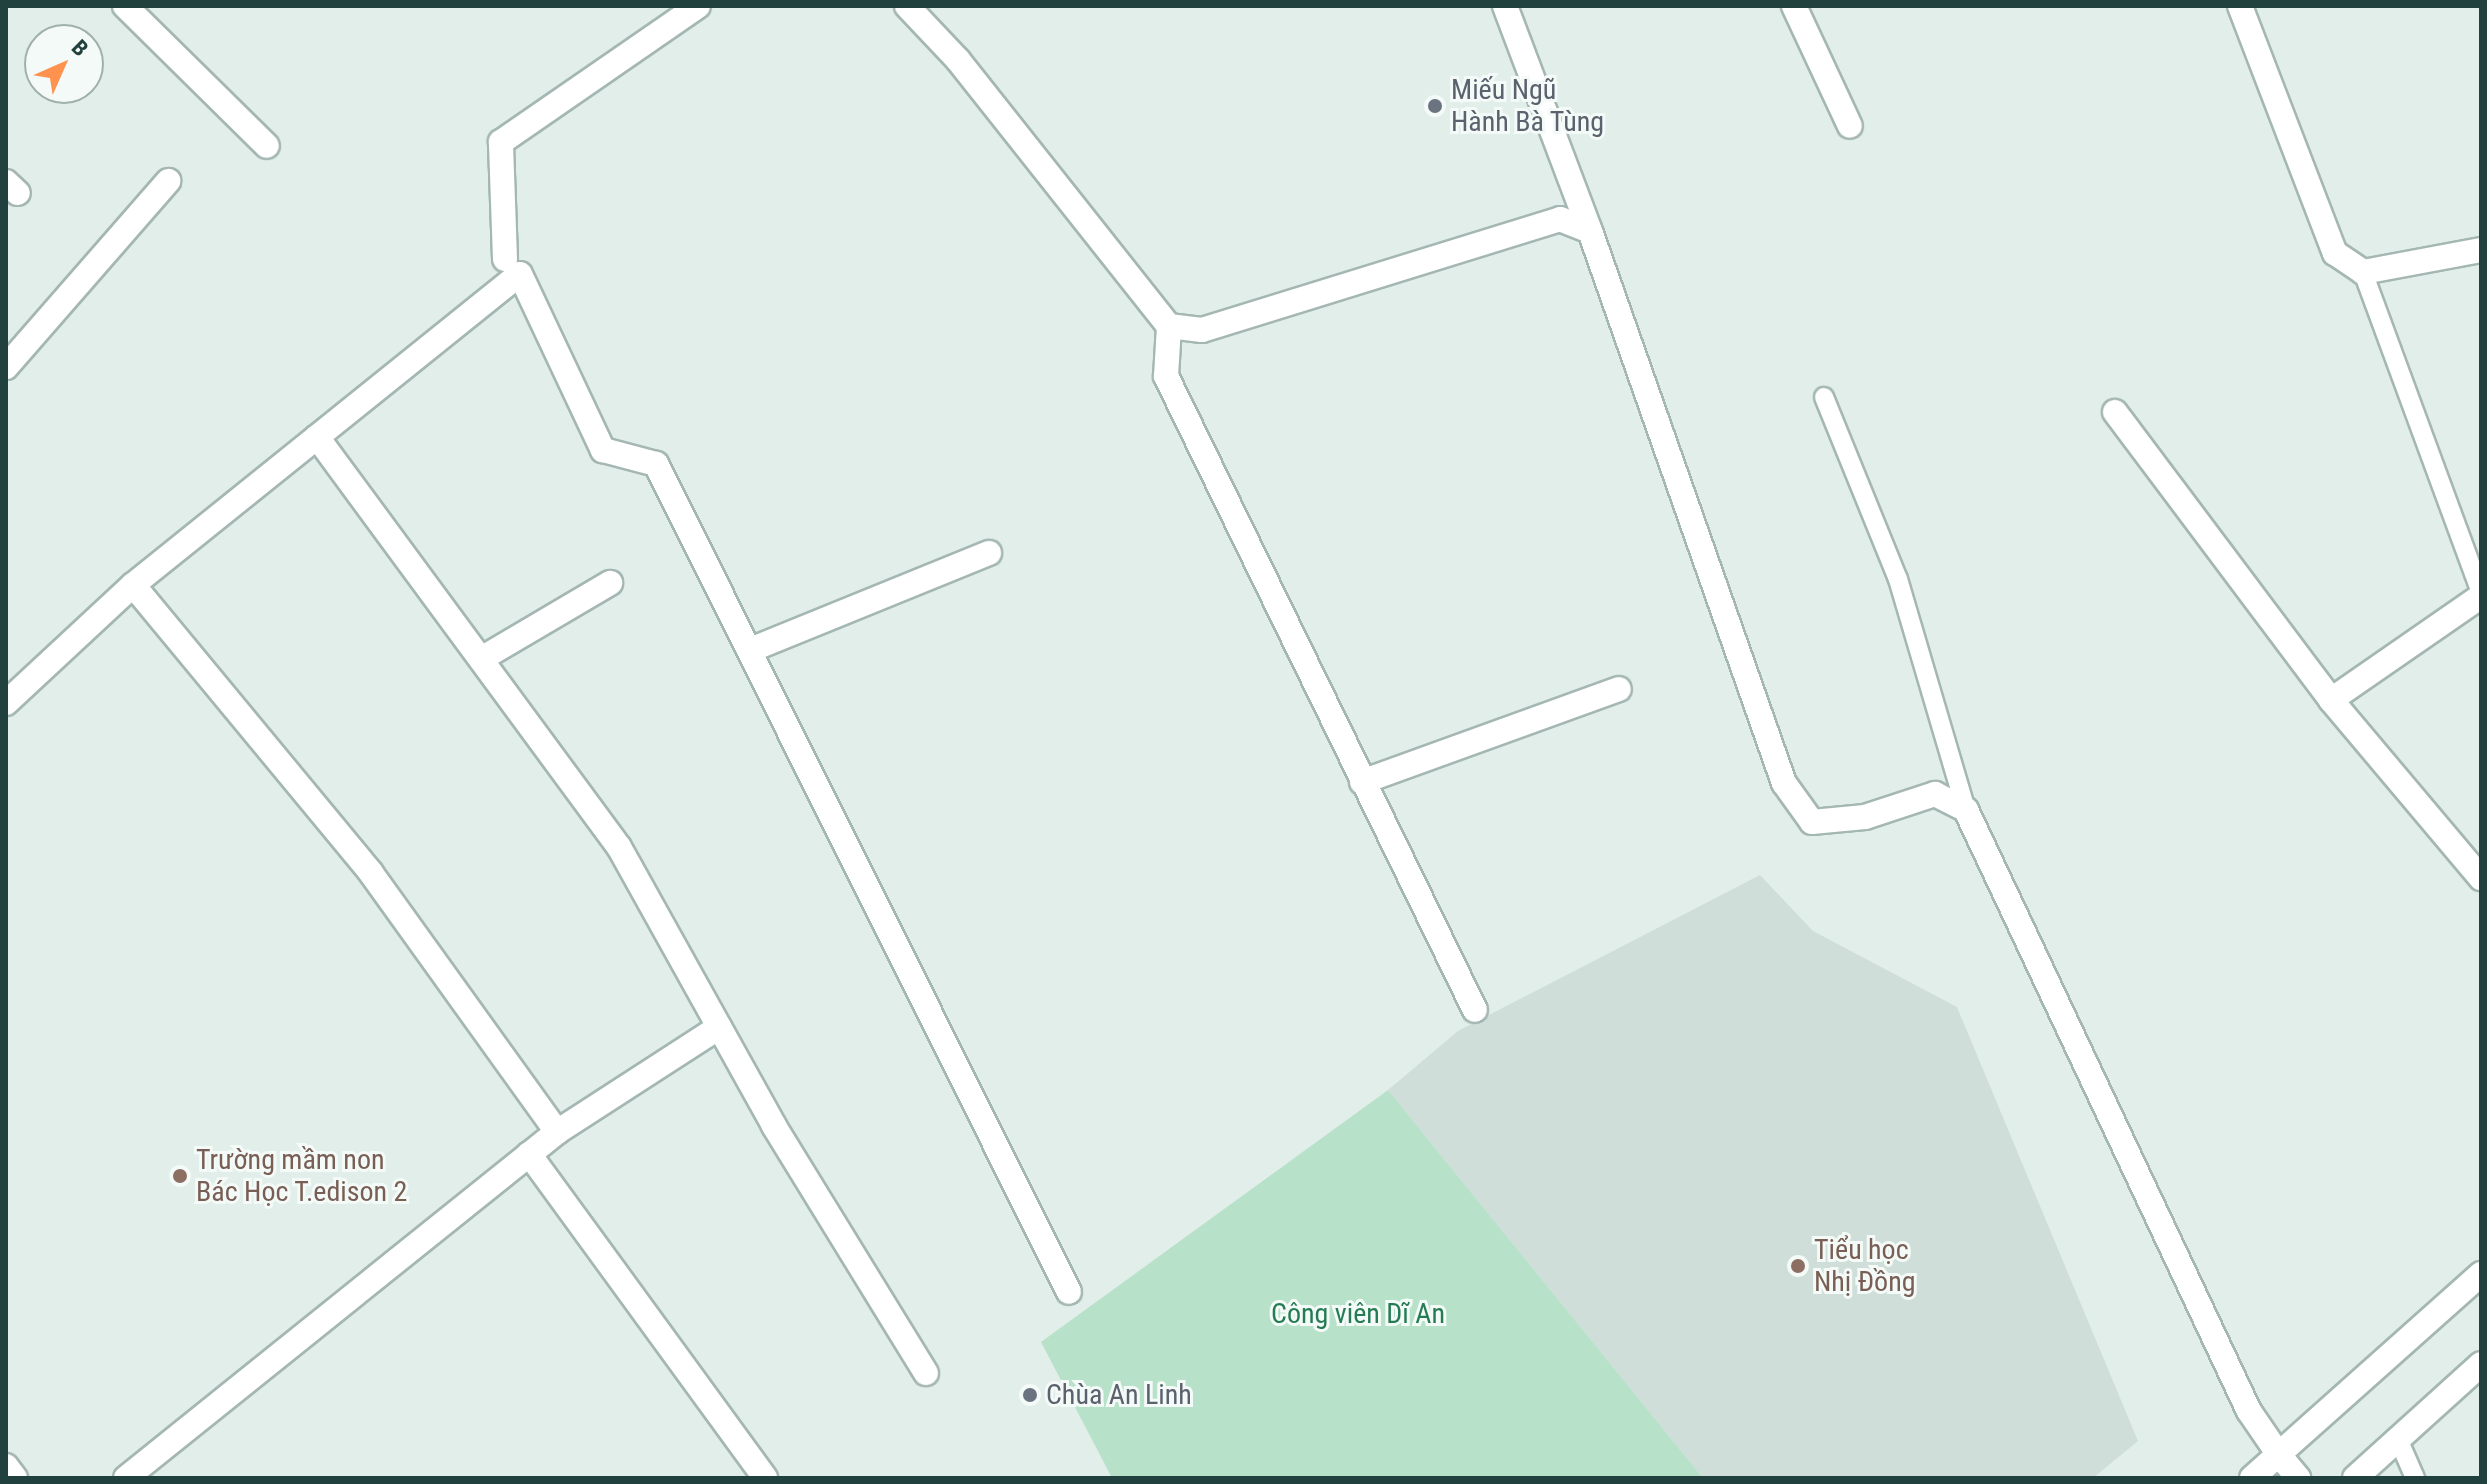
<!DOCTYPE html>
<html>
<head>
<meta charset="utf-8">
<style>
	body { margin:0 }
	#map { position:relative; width:2487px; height:1484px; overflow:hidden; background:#e2eeea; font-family:"Roboto Condensed",sans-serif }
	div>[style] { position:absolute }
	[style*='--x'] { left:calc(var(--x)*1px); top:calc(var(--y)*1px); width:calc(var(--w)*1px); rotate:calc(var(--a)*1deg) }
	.built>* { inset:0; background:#d0ded9 }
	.green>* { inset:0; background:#b8e1c9 }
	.roads { filter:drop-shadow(2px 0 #a4b7b3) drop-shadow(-2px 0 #a4b7b3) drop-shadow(0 2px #a4b7b3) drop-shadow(0 -2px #a4b7b3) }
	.service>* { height:18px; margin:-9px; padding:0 9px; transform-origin:9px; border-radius:9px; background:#fff }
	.minor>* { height:24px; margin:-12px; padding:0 12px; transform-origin:12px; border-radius:12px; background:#fff }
	.tertiary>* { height:24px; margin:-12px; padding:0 12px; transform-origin:12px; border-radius:12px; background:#fff }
	.secondary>* { height:24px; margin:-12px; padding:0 12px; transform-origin:12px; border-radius:12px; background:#fff }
	.dots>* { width:22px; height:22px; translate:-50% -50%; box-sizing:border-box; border:4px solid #f3faf7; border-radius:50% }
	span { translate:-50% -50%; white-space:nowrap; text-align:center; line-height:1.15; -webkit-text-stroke:6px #f3faf7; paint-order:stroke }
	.worship-label { font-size:28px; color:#5b616d }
	.left { translate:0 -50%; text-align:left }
	.education-label { font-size:28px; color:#785e54 }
	.park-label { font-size:28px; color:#257c53 }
	.frame { position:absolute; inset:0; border:8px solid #20413d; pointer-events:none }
	.north { position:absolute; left:24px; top:24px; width:80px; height:80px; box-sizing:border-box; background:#f3faf7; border:2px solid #9fb0ad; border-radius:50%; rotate:45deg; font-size:22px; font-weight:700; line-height:32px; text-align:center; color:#20413d }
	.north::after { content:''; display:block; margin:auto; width:28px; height:36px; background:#ff924f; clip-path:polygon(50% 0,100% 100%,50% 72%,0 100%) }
</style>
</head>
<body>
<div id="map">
	<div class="built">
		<i style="clip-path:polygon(1760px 875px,1813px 931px,1957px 1007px,2138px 1441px,2093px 1478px,1703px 1478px,1388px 1090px,1458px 1031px)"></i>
	</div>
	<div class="green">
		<i style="clip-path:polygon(1388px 1090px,1703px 1478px,1112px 1478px,1041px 1342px)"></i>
	</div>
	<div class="roads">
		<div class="service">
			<i style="--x:2363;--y:272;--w:341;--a:69.8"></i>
			<i style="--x:1824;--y:397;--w:196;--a:67.9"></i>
			<i style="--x:1898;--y:579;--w:241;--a:73.6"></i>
			<i style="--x:2398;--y:1439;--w:43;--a:66.4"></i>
		</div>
		<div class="minor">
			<i style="--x:125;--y:6;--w:199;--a:44.6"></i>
			<i style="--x:907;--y:6;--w:74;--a:46.6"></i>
			<i style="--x:958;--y:60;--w:340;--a:51.6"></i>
			<i style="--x:1169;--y:326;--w:33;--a:7"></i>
			<i style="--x:1202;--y:330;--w:375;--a:-17.2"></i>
			<i style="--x:1560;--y:219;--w:32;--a:22"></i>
			<i style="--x:1590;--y:231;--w:585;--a:70.64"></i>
			<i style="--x:1784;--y:783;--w:48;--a:54.3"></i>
			<i style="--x:1812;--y:822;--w:53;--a:-5.4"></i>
			<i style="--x:1865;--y:817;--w:74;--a:-18.2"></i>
			<i style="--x:1935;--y:794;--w:35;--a:27"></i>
			<i style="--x:1966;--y:810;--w:664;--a:64.79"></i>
			<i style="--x:2249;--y:1411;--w:53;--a:55.7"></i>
			<i style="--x:1505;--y:6;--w:241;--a:69.3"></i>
			<i style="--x:1794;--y:6;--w:132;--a:65"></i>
			<i style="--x:2240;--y:6;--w:265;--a:69"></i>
			<i style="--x:2335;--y:253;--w:34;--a:34"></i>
			<i style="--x:2363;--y:272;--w:120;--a:-10.6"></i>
			<i style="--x:6;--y:182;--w:16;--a:43"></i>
			<i style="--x:505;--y:259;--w:117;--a:-92"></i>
			<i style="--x:501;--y:142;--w:239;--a:-34.6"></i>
			<i style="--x:1169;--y:326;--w:50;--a:93.4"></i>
			<i style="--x:1166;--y:376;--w:705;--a:64.02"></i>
			<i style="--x:6;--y:367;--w:247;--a:-48.9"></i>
			<i style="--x:2115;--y:412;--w:360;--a:53.1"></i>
			<i style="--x:2331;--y:700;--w:233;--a:49.9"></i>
			<i style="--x:317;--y:437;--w:509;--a:53.63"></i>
			<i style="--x:619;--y:847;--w:319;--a:60.9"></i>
			<i style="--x:774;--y:1126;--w:290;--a:58.4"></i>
			<i style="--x:133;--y:585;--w:374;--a:50.4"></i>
			<i style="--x:371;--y:873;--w:319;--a:54.3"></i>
			<i style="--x:750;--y:650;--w:258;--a:-22.1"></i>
			<i style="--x:481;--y:659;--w:150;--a:-30.5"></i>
			<i style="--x:2331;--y:700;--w:183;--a:-34.7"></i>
			<i style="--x:6;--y:703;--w:173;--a:-42.9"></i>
			<i style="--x:133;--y:585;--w:496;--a:-38.8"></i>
			<i style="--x:520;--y:274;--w:195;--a:64.8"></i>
			<i style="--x:603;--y:450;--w:55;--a:14.8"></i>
			<i style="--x:656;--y:464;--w:925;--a:63.49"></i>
			<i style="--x:1362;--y:782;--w:273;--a:-19.9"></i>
			<i style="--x:529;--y:1154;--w:401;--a:53.9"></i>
			<i style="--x:126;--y:1478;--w:553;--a:-38.76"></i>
			<i style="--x:557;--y:1132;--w:193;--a:-32.9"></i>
		</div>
		<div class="tertiary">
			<i style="--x:6;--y:1466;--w:15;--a:53"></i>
		</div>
		<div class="secondary">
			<i style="--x:2279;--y:1455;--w:30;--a:50"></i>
			<i style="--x:2252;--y:1478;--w:307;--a:-41.7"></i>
			<i style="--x:2355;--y:1478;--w:170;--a:-42.1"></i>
		</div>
	</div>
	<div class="dots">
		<i style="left:1435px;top:106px;background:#6b7280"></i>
		<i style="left:180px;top:1176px;background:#8d6e63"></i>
		<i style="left:1798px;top:1266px;background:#8d6e63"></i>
		<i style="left:1030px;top:1395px;background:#6b7280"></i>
	</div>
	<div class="worship-label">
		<span class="left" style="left:1451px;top:106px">Miếu Ngũ<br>Hành Bà Tùng</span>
		<span class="left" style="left:1046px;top:1395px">Chùa An Linh</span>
	</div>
	<div class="education-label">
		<span class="left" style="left:196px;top:1176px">Trường mầm non<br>Bác Học T.edison 2</span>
		<span class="left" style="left:1814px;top:1266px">Tiểu học<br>Nhị Đồng</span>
	</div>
	<div class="park-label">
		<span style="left:1358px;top:1314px">Công viên Dĩ An</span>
	</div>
	<div class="frame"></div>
	<div class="north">B</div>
</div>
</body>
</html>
